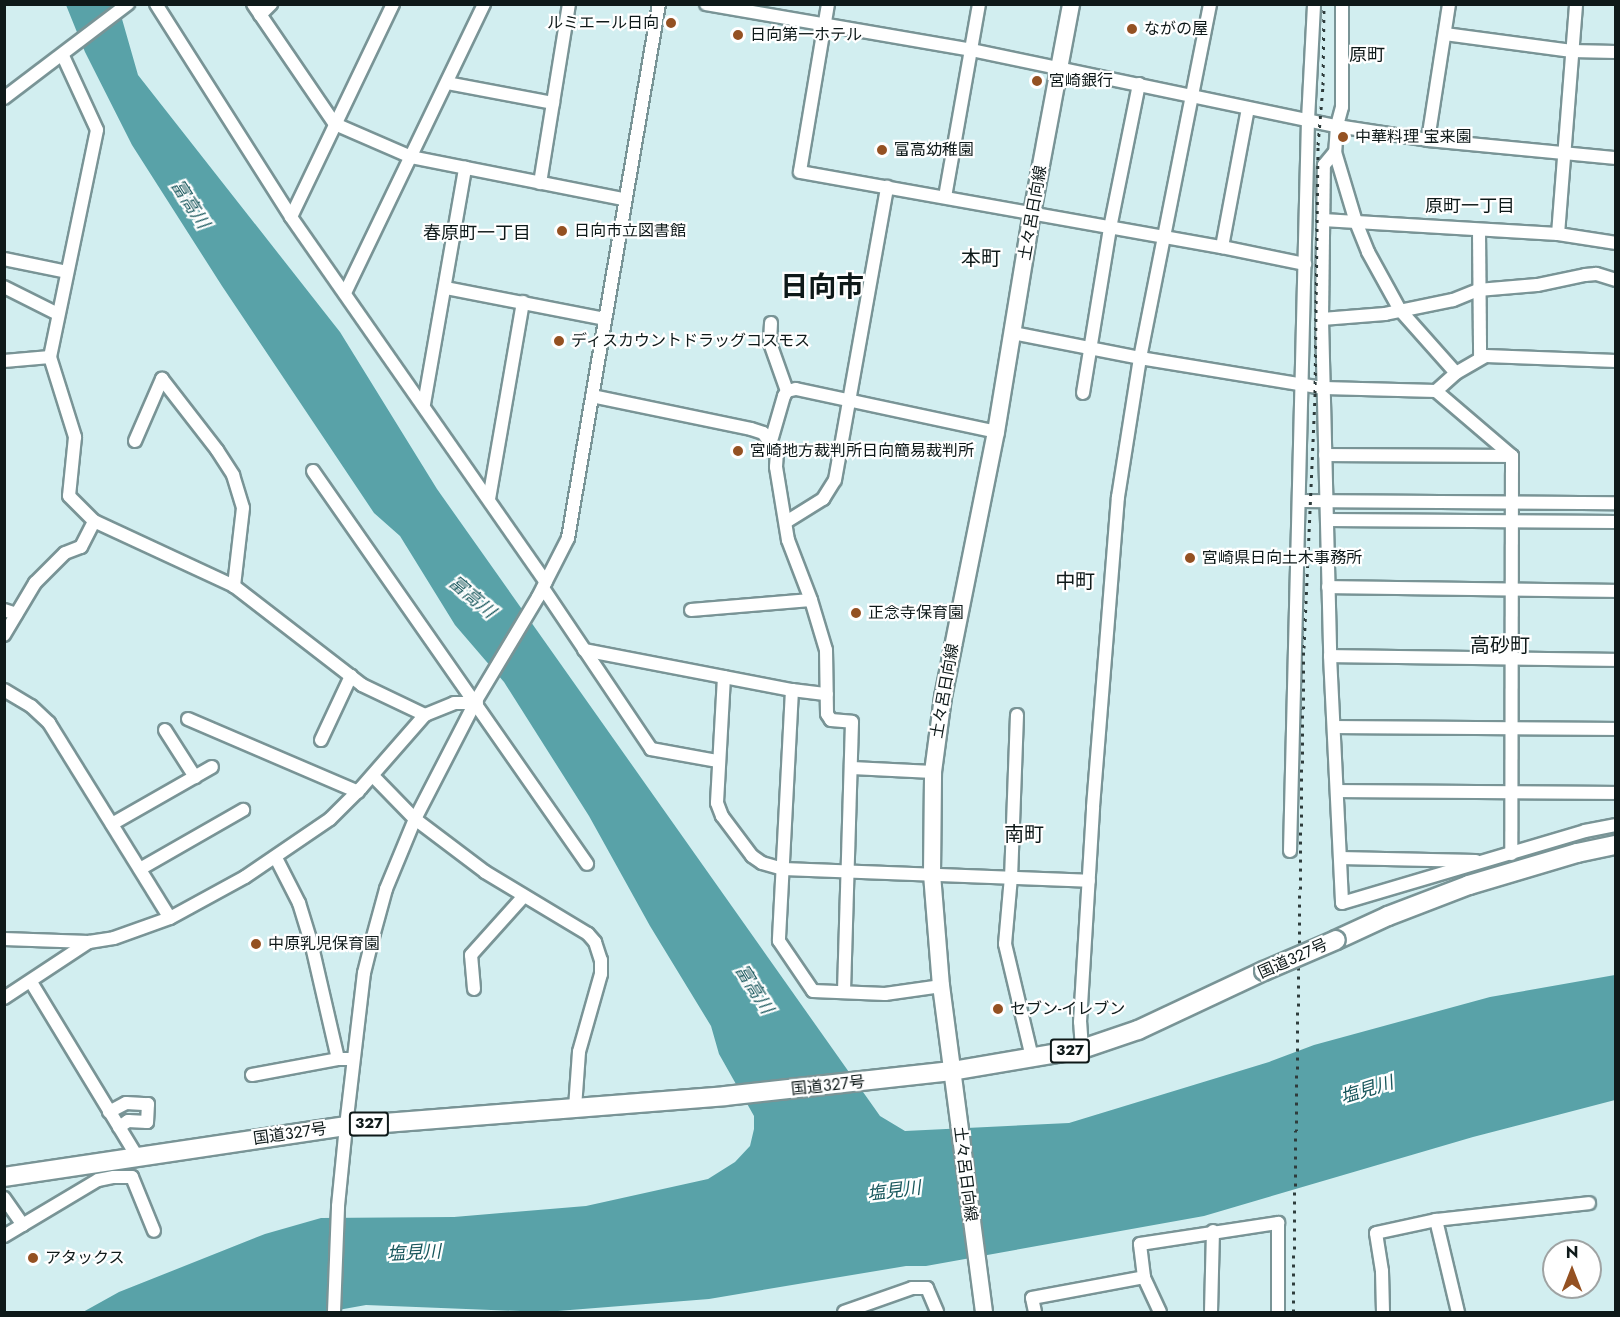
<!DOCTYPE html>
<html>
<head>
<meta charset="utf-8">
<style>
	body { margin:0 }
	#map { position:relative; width:1620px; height:1317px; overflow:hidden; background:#d2eef0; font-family:Jost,"Noto Sans JP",sans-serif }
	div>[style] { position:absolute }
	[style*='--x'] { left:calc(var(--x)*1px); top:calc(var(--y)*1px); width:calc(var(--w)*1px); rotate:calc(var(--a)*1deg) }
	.water>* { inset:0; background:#59a2a8 }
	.roads { filter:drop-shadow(2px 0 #799496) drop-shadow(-2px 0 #799496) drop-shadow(0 2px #799496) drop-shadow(0 -2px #799496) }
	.minor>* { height:12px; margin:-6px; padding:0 6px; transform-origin:6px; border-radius:6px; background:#fff }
	.major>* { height:16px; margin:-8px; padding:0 8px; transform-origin:8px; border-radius:8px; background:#fff }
	.highway>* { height:18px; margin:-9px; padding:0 9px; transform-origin:9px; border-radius:9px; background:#fff }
	.rail>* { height:3px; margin-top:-1.5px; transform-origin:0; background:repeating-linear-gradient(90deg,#2e3c3c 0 3px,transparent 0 9px) }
	.bridges { filter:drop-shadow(2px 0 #799496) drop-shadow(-2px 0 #799496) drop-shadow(0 2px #799496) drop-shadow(0 -2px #799496) }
	.highway-bridge>* { height:18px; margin:-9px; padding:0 9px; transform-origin:9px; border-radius:9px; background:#fff }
	.dots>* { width:16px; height:16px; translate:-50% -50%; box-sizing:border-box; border:3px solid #fff; border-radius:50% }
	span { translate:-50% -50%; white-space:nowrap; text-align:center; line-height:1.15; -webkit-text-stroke:4.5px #fff; paint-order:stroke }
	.shield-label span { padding:2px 4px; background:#fff; border:2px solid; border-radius:4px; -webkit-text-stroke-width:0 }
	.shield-label { font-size:15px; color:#0e1919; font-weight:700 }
	.poi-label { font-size:16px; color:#0e1919 }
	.right { translate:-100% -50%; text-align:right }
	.left { translate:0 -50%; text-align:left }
	.street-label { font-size:16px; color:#0e1919 }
	.neighbourhood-label { font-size:18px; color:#0e1919 }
	.water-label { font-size:18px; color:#18575c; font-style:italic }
	.quarter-label { font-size:20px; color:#0e1919 }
	.town-label { font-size:28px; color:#0e1919; font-weight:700 }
	.frame { position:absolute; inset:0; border:6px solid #0e1919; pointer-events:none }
	.north { position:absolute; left:1542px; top:1239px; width:60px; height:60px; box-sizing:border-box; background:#fff; border:2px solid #9fa3a3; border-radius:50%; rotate:0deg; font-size:16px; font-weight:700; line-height:24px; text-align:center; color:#0e1919 }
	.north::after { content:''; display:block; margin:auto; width:21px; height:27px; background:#945122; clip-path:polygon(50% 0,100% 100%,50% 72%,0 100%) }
</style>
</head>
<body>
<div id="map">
	<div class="water">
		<i style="clip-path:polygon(66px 5px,118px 5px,138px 75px,340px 332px,437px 489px,880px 1116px,905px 1131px,1069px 1123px,1269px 1062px,1314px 1045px,1490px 997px,1615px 975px,1615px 1100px,1473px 1137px,1204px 1216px,926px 1266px,906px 1266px,709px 1299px,545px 1312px,366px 1305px,327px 1312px,83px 1312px,119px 1292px,265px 1234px,321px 1218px,454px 1217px,586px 1206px,708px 1179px,735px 1162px,750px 1146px,754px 1129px,754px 1116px,719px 1054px,711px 1026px,650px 926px,589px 816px,504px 682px,455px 625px,400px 536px,374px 513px,222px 286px,132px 145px,85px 52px)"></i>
	</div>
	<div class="roads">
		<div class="minor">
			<i style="--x:156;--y:4;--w:252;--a:57.6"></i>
			<i style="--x:291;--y:217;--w:445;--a:55.1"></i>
			<i style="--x:253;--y:4;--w:145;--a:55.7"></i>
			<i style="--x:335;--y:124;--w:83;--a:23.5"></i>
			<i style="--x:411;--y:157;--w:217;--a:11.2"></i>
			<i style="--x:706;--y:4;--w:270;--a:9.8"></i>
			<i style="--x:972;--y:50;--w:373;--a:11.8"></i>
			<i style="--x:1337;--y:126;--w:92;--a:8.7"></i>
			<i style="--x:1428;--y:140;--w:189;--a:5.5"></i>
			<i style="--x:828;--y:4;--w:170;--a:99.5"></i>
			<i style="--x:800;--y:172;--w:429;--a:10.1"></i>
			<i style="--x:1222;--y:247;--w:141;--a:-79.4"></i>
			<i style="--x:1342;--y:4;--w:103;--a:90"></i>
			<i style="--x:1342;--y:107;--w:20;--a:105"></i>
			<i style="--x:1337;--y:126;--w:26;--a:94"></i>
			<i style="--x:1335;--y:152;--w:73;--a:73.3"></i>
			<i style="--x:1356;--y:222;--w:32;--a:68"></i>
			<i style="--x:1368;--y:252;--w:66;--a:61.1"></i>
			<i style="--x:1400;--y:310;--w:84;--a:48.4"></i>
			<i style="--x:1456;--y:373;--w:34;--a:-30"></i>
			<i style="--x:1486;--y:356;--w:130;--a:2.2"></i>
			<i style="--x:260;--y:15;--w:16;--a:-45"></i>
			<i style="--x:1445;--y:34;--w:128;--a:7.6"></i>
			<i style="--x:1572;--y:51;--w:44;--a:1.3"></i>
			<i style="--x:63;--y:56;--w:81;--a:65.3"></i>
			<i style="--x:97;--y:130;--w:232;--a:101.7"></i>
			<i style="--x:50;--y:357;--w:84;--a:72.6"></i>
			<i style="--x:75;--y:437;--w:59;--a:95.8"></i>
			<i style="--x:69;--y:496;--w:35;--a:45"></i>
			<i style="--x:94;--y:521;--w:154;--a:24.9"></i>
			<i style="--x:234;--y:586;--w:162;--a:37.7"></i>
			<i style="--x:362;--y:685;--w:70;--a:25.5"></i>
			<i style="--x:447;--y:83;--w:108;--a:10.7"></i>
			<i style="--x:4;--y:98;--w:156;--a:-37.2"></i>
			<i style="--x:1428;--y:140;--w:138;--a:-81.2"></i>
			<i style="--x:540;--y:183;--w:181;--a:-80.8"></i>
			<i style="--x:945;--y:197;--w:196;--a:-80"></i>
			<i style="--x:291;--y:217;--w:236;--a:-64.4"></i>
			<i style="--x:1323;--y:220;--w:235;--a:3.4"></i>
			<i style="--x:1558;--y:234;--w:59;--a:8.8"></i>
			<i style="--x:1479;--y:231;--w:126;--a:89.5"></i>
			<i style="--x:1558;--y:234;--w:231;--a:-85.5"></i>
			<i style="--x:1222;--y:247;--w:85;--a:11.6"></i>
			<i style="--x:4;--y:259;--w:64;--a:11.7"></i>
			<i style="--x:1616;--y:280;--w:21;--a:-163"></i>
			<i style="--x:1596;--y:274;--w:11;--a:175"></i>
			<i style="--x:1585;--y:275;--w:49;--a:168.2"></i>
			<i style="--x:1537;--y:285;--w:59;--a:175.2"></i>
			<i style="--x:1478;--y:290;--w:27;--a:158"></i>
			<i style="--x:1453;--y:300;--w:69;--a:168.4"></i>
			<i style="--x:1385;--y:314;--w:63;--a:175.5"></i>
			<i style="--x:1322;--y:319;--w:337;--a:88.6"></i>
			<i style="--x:1330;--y:656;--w:247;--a:87.2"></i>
			<i style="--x:1342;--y:903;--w:253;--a:-16.5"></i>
			<i style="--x:1585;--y:831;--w:32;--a:-11"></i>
			<i style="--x:4;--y:287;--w:60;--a:26.6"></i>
			<i style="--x:446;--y:288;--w:162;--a:11"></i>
			<i style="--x:345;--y:293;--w:321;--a:-64.3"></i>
			<i style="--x:1322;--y:319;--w:154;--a:-89.3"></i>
			<i style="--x:1324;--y:165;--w:17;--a:-50"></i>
			<i style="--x:771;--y:323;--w:20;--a:93"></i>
			<i style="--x:770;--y:343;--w:51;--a:70.5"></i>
			<i style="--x:1013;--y:333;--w:129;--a:11.1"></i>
			<i style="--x:1140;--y:358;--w:186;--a:9.3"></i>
			<i style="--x:1324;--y:388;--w:112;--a:1.5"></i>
			<i style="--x:1436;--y:391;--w:100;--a:40.5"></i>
			<i style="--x:1512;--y:456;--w:398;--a:90.1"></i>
			<i style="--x:4;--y:361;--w:46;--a:-5"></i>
			<i style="--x:1436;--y:391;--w:27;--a:-42"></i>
			<i style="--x:1083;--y:393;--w:167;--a:-80.7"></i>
			<i style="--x:1110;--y:228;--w:147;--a:-78.6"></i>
			<i style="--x:592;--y:396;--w:162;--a:11.7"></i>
			<i style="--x:751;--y:429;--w:13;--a:18"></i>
			<i style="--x:763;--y:433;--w:24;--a:54"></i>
			<i style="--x:777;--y:452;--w:15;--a:94"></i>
			<i style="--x:776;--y:467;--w:74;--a:80.7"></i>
			<i style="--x:788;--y:540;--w:64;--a:69"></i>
			<i style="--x:811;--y:600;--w:52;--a:73.3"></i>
			<i style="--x:826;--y:650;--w:64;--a:89.1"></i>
			<i style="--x:827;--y:714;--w:7;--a:56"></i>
			<i style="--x:831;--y:720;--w:21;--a:5"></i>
			<i style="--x:852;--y:722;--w:270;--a:91.7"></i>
			<i style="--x:424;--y:404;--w:240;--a:-80.1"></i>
			<i style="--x:135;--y:441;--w:68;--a:-66.5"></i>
			<i style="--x:162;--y:379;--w:90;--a:52.2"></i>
			<i style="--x:217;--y:450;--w:30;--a:57"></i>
			<i style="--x:233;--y:475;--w:34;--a:73"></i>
			<i style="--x:243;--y:508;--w:79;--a:96.6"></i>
			<i style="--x:771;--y:441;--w:47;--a:-73.9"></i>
			<i style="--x:784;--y:396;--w:6;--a:-59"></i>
			<i style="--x:787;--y:391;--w:9;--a:-13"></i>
			<i style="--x:796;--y:389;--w:205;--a:12.1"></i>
			<i style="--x:1325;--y:455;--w:187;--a:0.3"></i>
			<i style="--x:313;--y:471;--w:479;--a:55.1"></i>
			<i style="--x:489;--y:499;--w:200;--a:-80.2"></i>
			<i style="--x:1299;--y:501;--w:317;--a:0.4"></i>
			<i style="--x:1327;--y:520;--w:289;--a:0.4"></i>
			<i style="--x:786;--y:522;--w:44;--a:-31.9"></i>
			<i style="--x:823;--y:499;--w:22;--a:-58"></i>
			<i style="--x:835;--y:480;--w:298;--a:-79.9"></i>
			<i style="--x:1328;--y:587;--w:288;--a:0.8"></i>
			<i style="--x:543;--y:588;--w:194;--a:56.1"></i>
			<i style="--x:651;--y:749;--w:68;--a:10.2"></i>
			<i style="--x:4;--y:610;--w:13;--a:18"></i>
			<i style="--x:691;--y:610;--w:120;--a:-4.8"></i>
			<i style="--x:4;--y:635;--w:61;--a:-59.2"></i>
			<i style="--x:35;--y:583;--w:42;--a:-45"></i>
			<i style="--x:65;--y:553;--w:17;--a:-21"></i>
			<i style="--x:81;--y:547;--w:29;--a:-63"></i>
			<i style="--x:584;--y:650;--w:212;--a:10.9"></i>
			<i style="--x:792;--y:690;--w:35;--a:7"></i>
			<i style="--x:1330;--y:656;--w:286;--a:0.8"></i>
			<i style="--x:724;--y:677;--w:126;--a:93.2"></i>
			<i style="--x:717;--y:803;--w:14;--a:69"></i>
			<i style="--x:722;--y:816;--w:50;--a:53.1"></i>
			<i style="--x:752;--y:856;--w:12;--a:35"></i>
			<i style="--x:762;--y:863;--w:22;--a:16"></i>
			<i style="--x:783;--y:869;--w:306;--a:2.2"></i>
			<i style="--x:4;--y:690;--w:31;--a:31"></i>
			<i style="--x:31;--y:706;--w:25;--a:43"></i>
			<i style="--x:49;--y:723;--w:229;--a:58.2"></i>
			<i style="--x:792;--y:690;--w:251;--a:93"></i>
			<i style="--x:779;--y:941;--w:60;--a:55.8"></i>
			<i style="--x:813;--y:991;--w:72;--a:2.4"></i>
			<i style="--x:885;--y:994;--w:57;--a:-8.1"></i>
			<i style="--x:1017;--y:715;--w:162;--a:92.1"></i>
			<i style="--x:1011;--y:877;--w:67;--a:95.1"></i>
			<i style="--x:1005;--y:944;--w:116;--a:76.6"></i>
			<i style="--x:188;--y:719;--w:185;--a:23.2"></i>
			<i style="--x:1335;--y:727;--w:281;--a:0.4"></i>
			<i style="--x:165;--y:730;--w:56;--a:57.4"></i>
			<i style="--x:321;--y:740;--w:71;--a:-64.9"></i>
			<i style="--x:852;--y:768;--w:81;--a:2.8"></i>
			<i style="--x:373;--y:776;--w:60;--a:45.7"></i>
			<i style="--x:415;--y:819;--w:88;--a:37.1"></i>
			<i style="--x:485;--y:872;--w:120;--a:31"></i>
			<i style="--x:588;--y:934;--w:11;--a:49"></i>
			<i style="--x:595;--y:942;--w:19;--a:72"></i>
			<i style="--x:601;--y:960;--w:14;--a:90"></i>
			<i style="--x:601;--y:974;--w:81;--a:105.8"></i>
			<i style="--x:579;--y:1052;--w:56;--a:94.1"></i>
			<i style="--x:1337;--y:791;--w:279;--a:0.4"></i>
			<i style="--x:112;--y:824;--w:115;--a:-29.7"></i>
			<i style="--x:1290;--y:851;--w:731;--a:-88.59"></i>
			<i style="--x:1308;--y:120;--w:116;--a:-87"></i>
			<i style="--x:276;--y:858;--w:51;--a:62.9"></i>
			<i style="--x:299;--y:903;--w:41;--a:72.9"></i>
			<i style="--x:311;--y:942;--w:120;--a:77"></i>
			<i style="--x:338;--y:1059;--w:15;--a:0"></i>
			<i style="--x:1340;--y:858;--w:136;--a:1.3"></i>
			<i style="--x:140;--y:869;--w:119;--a:-29.8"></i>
			<i style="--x:4;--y:939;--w:85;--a:2"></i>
			<i style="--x:89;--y:942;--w:25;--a:-9"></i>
			<i style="--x:114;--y:938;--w:59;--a:-19.7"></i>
			<i style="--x:170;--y:918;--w:85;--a:-28.7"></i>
			<i style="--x:245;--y:877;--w:103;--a:-34.3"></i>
			<i style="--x:330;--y:819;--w:44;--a:-45"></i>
			<i style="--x:361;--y:788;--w:97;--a:-48.8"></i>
			<i style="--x:425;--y:715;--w:31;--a:-22"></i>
			<i style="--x:454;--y:703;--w:23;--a:0"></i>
			<i style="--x:31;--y:982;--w:204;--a:58.7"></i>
			<i style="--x:474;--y:989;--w:34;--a:-95"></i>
			<i style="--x:471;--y:955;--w:79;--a:-48.1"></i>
			<i style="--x:4;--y:998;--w:102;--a:-33.4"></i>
			<i style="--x:1082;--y:1049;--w:27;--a:-94"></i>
			<i style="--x:1080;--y:1022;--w:215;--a:-86.5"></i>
			<i style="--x:1093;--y:807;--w:311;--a:-85.4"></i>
			<i style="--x:1118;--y:497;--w:141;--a:-81"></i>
			<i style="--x:1140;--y:358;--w:361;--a:-78.8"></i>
			<i style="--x:252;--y:1075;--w:87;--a:-10.5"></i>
			<i style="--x:109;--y:1112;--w:19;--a:-28"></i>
			<i style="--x:126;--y:1103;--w:22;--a:3"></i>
			<i style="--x:148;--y:1104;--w:18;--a:93"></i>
			<i style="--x:147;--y:1122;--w:19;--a:-177"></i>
			<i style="--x:128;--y:1121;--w:11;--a:146"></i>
			<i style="--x:4;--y:1198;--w:33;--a:55"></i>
			<i style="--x:1436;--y:1220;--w:95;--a:76.6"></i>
			<i style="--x:4;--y:1236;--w:109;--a:-30.8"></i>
			<i style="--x:98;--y:1180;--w:16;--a:-11"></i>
			<i style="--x:114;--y:1177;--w:18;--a:0"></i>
			<i style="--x:132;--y:1177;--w:58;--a:67.8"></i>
			<i style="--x:334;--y:1312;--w:106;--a:-87.8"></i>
			<i style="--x:338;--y:1206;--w:80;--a:-84.3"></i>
			<i style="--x:346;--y:1126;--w:154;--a:-83.3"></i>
			<i style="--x:364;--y:973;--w:30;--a:-76"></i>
			<i style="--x:371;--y:944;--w:57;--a:-74.7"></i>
			<i style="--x:386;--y:889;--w:76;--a:-67.5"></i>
			<i style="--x:415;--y:819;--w:135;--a:-62.7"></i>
			<i style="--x:477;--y:699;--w:119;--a:-59.1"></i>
			<i style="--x:538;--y:597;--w:66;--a:-63"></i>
			<i style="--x:568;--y:538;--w:542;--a:-80.33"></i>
			<i style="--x:844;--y:1312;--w:72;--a:-19.4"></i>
			<i style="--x:912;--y:1288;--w:15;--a:0"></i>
			<i style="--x:927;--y:1288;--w:26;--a:67"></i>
			<i style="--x:1035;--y:1312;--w:14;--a:-102"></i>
			<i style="--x:1032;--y:1298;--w:114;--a:-10.6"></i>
			<i style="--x:1160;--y:1312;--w:38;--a:-115"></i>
			<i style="--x:1144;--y:1277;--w:33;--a:-97"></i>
			<i style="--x:1140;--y:1244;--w:140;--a:-8.7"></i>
			<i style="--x:1278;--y:1223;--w:89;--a:90"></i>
			<i style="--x:1211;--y:1312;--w:81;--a:-88.6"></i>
			<i style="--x:1383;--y:1312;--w:41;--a:-91.4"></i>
			<i style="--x:1382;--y:1271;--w:38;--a:-99"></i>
			<i style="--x:1376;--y:1233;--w:61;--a:-12.2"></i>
			<i style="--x:1436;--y:1220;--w:154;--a:-6.3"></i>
		</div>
		<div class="major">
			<i style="--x:984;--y:1312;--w:329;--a:-97.5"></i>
			<i style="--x:941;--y:986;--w:112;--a:-94.6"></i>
			<i style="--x:932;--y:874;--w:102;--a:-89.4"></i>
			<i style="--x:933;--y:772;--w:76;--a:-82.4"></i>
			<i style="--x:943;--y:697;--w:270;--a:-78.7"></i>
			<i style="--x:996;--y:432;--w:222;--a:-80.7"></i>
			<i style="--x:1032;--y:213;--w:213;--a:-79.4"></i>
		</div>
		<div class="highway">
			<i style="--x:1336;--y:940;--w:57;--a:-24.8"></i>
			<i style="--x:1388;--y:916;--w:87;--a:-20.9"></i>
			<i style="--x:1469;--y:885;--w:113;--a:-16.5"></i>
			<i style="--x:1577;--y:853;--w:40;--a:-12"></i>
			<i style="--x:4;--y:1177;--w:346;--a:-8.5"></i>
			<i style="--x:346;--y:1126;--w:380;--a:-4.5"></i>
			<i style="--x:725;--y:1096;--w:228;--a:-6.3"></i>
			<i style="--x:952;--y:1071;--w:132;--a:-9.6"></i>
			<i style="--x:1082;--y:1049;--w:59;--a:-18.7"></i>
			<i style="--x:1138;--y:1030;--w:139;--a:-25.1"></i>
		</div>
	</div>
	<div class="rail">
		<i style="--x:1293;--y:1312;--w:664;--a:-89.05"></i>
		<i style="--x:1304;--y:648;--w:255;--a:-87.5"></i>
		<i style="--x:1315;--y:393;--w:248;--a:-89.3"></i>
		<i style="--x:1318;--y:145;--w:60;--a:-85.2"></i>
		<i style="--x:1323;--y:85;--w:81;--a:-89.3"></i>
	</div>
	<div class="bridges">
		<div class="highway-bridge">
			<i style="--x:1264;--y:971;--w:78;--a:-23.3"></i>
		</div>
	</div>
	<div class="dots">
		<i style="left:671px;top:23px;background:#945122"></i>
		<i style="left:1132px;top:29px;background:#945122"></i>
		<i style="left:738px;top:35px;background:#945122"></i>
		<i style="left:1037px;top:81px;background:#945122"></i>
		<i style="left:1343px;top:137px;background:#945122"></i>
		<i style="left:882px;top:150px;background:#945122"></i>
		<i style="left:562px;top:231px;background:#945122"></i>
		<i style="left:559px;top:341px;background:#945122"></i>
		<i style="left:738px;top:451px;background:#945122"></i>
		<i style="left:1190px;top:558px;background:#945122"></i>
		<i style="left:856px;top:613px;background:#945122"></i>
		<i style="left:256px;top:944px;background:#945122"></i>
		<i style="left:998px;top:1009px;background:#945122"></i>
		<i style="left:33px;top:1258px;background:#945122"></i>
	</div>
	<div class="shield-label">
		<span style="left:1070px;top:1051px">327</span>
		<span style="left:369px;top:1124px">327</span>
	</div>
	<div class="poi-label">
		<span class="right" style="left:659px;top:23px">ルミエール日向</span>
		<span class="left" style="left:1144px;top:29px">ながの屋</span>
		<span class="left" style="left:750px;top:35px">日向第一ホテル</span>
		<span class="left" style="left:1049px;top:81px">宮崎銀行</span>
		<span class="left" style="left:1355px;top:137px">中華料理 宝来園</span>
		<span class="left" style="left:894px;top:150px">富高幼稚園</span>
		<span class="left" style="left:574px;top:231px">日向市立図書館</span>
		<span class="left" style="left:571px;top:341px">ディスカウントドラッグコスモス</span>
		<span class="left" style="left:750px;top:451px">宮崎地方裁判所日向簡易裁判所</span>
		<span class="left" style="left:1202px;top:558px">宮崎県日向土木事務所</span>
		<span class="left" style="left:868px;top:613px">正念寺保育園</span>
		<span class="left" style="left:268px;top:944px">中原乳児保育園</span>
		<span class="left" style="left:1010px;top:1009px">セブン-イレブン</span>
		<span class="left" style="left:45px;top:1258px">アタックス</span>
	</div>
	<div class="street-label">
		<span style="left:1033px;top:213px;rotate:-80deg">土々呂日向線</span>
		<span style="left:945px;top:691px;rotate:-80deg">土々呂日向線</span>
		<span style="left:1293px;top:959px;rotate:-24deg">国道327号</span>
		<span style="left:828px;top:1086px;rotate:-6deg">国道327号</span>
		<span style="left:290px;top:1134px;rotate:-8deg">国道327号</span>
		<span style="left:965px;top:1174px;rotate:83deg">土々呂日向線</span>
	</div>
	<div class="neighbourhood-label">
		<span style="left:1367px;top:55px">原町</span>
		<span style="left:1470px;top:206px">原町一丁目</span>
		<span style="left:477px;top:233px">春原町一丁目</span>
	</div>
	<div class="water-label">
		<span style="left:190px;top:204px;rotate:57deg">富高川</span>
		<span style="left:472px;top:597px;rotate:40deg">富高川</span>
		<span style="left:754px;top:989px;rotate:58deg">富高川</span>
		<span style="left:1367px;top:1090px;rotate:-17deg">塩見川</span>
		<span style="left:894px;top:1191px;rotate:-7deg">塩見川</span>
		<span style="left:414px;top:1253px;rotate:-3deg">塩見川</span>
	</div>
	<div class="quarter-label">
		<span style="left:981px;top:258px">本町</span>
		<span style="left:1075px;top:581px">中町</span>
		<span style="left:1500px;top:645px">高砂町</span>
		<span style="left:1024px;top:834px">南町</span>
	</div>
	<div class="town-label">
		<span style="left:822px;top:287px">日向市</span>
	</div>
	<div class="frame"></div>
	<div class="north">N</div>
</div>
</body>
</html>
